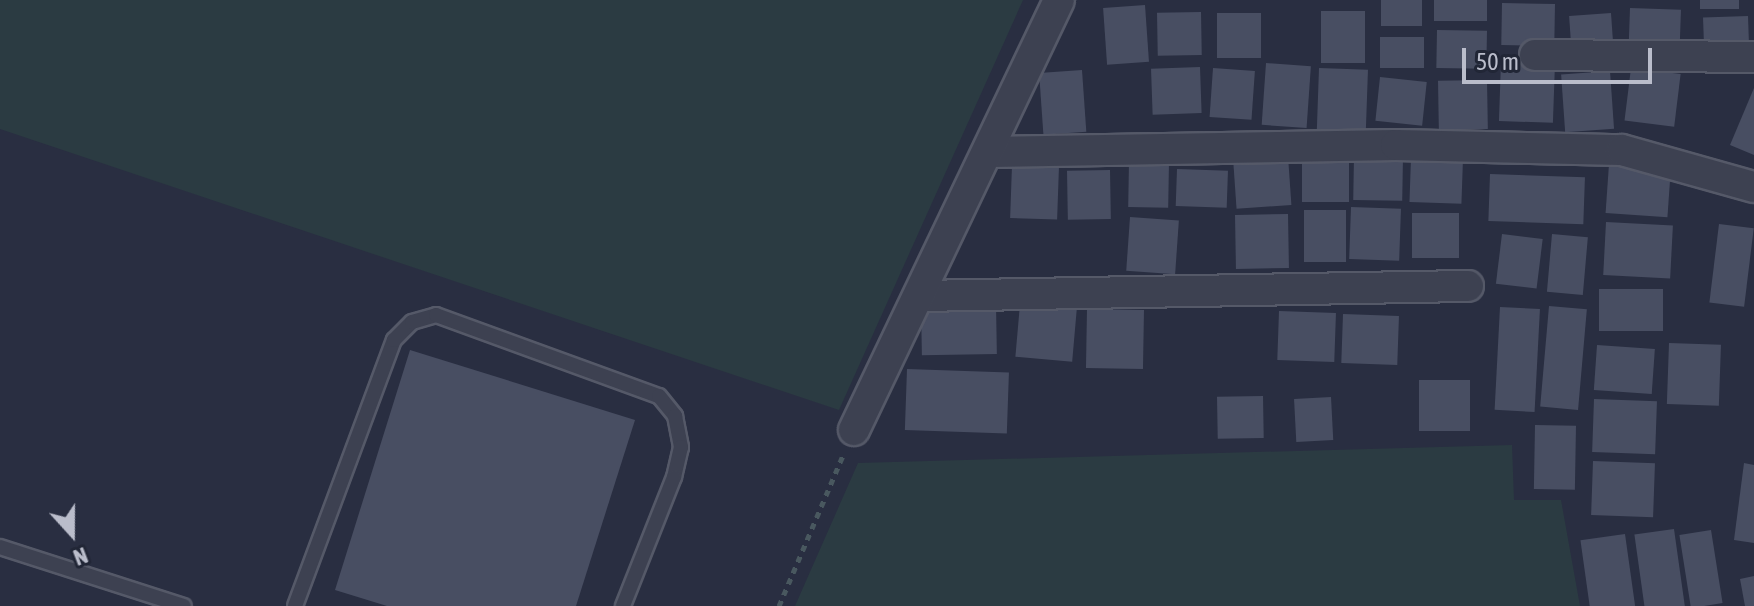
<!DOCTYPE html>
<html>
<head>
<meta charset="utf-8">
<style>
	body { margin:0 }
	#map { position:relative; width:1754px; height:606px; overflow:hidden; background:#292e41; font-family:"Asap Condensed",sans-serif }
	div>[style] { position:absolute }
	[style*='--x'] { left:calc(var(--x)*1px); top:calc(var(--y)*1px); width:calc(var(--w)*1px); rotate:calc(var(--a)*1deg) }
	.green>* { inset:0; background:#2b3b42 }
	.building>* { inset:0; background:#484e62; transform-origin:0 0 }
	.path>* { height:5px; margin-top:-2.5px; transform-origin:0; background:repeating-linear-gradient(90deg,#49585f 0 6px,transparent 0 12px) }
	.roads { filter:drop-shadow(2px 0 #555968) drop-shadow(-2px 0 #555968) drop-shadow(0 2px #555968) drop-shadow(0 -2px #555968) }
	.lane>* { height:14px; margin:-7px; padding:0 7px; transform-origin:7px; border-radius:7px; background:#3d4151 }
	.street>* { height:30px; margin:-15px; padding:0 15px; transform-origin:15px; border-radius:15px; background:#3d4151 }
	span { translate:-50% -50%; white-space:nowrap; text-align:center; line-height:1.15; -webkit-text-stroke:8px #212636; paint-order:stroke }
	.north { position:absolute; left:32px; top:494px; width:80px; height:80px; -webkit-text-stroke:6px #212636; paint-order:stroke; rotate:159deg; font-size:22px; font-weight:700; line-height:32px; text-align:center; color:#babdcb }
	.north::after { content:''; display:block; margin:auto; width:28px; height:36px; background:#babdcb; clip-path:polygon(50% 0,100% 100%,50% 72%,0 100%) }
	.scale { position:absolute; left:1462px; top:48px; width:190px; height:36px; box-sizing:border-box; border:4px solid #babdcb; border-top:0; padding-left:10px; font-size:24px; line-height:28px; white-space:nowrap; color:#babdcb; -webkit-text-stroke:6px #212636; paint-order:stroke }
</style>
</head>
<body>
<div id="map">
	<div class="green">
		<i style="clip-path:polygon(0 0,1023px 0,839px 410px,0 129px)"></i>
		<i style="clip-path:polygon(1512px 445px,1514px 500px,1561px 500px,1580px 606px,795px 606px,858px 463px)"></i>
	</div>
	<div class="building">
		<i style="left:1381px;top:0;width:41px;height:26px"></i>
		<i style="left:1434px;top:0;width:53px;height:21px"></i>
		<i style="left:1700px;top:0;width:39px;height:9px"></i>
		<i style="left:1502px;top:3px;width:53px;height:42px;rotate:1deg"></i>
		<i style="left:1145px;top:5px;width:57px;height:42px;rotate:86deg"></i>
		<i style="left:1630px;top:8px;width:51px;height:36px;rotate:2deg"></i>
		<i style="left:1321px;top:11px;width:44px;height:52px"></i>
		<i style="left:1201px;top:12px;width:43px;height:44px;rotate:89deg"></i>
		<i style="left:1217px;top:13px;width:44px;height:45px"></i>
		<i style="left:1611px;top:13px;width:32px;height:42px;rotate:86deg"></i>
		<i style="left:1748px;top:16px;width:31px;height:45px;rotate:88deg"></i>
		<i style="left:1437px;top:30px;width:50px;height:38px;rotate:1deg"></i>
		<i style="left:1380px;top:37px;width:44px;height:31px"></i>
		<i style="left:1501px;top:62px;width:54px;height:59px;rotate:2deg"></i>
		<i style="left:1266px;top:63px;width:45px;height:62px;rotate:4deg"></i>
		<i style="left:1200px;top:67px;width:46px;height:49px;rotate:88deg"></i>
		<i style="left:1213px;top:68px;width:42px;height:49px;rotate:4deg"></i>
		<i style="left:1319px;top:68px;width:49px;height:61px;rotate:2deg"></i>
		<i style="left:1631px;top:68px;width:50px;height:53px;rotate:7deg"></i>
		<i style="left:1082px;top:70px;width:62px;height:43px;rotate:86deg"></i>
		<i style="left:1610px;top:71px;width:58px;height:49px;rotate:86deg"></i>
		<i style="left:1380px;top:77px;width:47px;height:44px;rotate:6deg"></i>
		<i style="left:1487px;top:80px;width:49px;height:49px;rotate:89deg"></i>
		<i style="clip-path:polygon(1754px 88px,1754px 155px,1730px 145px)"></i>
		<i style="left:1288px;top:156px;width:49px;height:55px;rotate:86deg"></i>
		<i style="left:1302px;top:156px;width:47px;height:46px"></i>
		<i style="left:1354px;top:156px;width:49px;height:44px;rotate:1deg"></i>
		<i style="left:1411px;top:158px;width:52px;height:44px;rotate:2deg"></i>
		<i style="left:1129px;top:161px;width:40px;height:46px;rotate:1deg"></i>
		<i style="left:1609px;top:164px;width:62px;height:49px;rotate:4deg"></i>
		<i style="left:1012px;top:165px;width:47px;height:53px;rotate:2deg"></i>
		<i style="left:1177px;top:169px;width:51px;height:37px;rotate:2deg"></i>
		<i style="left:1110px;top:170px;width:49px;height:43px;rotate:89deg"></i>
		<i style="left:1490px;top:174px;width:95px;height:47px;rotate:2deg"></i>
		<i style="left:1351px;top:207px;width:50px;height:52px;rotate:2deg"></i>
		<i style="left:1304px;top:210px;width:42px;height:52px"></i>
		<i style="left:1412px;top:213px;width:47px;height:45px"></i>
		<i style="left:1288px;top:214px;width:54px;height:53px;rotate:89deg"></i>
		<i style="left:1130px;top:217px;width:49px;height:54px;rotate:4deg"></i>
		<i style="left:1606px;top:222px;width:67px;height:53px;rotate:3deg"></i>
		<i style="left:1719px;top:224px;width:35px;height:79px;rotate:7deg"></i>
		<i style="left:1502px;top:234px;width:41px;height:50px;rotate:7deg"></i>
		<i style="left:1552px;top:234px;width:36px;height:58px;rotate:5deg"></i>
		<i style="left:1599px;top:289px;width:64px;height:42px"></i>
		<i style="left:996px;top:304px;width:50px;height:75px;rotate:89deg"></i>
		<i style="left:1020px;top:304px;width:57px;height:53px;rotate:5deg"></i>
		<i style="left:1549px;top:306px;width:38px;height:101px;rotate:5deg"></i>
		<i style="left:1500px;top:307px;width:40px;height:103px;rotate:3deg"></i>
		<i style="left:1087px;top:309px;width:57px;height:59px;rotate:1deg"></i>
		<i style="left:1279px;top:311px;width:57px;height:49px;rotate:2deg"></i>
		<i style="left:1343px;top:314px;width:56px;height:49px;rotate:2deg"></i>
		<i style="left:1669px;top:343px;width:52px;height:61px;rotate:2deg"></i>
		<i style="left:1597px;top:345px;width:58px;height:45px;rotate:4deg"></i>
		<i style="clip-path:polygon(410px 350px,635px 420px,576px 606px,387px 606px,335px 590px)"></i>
		<i style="left:907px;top:369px;width:102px;height:61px;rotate:2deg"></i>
		<i style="left:1470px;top:380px;width:51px;height:51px;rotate:90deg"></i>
		<i style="left:1263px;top:396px;width:42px;height:46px;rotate:89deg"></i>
		<i style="left:1331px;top:397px;width:43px;height:37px;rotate:87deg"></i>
		<i style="left:1594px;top:399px;width:63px;height:53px;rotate:2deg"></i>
		<i style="left:1535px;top:425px;width:41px;height:64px;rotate:1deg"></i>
		<i style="left:1593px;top:461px;width:62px;height:54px;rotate:2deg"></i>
		<i style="clip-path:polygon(1744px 463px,1754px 465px,1754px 543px,1734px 540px)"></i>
		<i style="left:1674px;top:529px;width:78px;height:40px;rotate:82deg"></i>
		<i style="left:1711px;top:530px;width:74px;height:32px;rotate:81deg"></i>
		<i style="left:1625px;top:534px;width:73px;height:45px;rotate:82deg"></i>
		<i style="clip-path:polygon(1754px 576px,1754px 606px,1745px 606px,1740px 579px)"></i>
	</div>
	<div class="path">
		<i style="--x:779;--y:606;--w:166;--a:-67"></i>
	</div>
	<div class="roads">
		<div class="lane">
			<i style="--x:0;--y:547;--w:193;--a:17.8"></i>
			<i style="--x:295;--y:606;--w:284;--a:-69.6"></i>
			<i style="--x:394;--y:340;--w:25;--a:-45"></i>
			<i style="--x:412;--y:322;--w:25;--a:-16"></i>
			<i style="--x:436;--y:315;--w:237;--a:20"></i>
			<i style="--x:659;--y:396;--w:26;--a:51"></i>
			<i style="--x:675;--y:416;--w:32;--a:79"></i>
			<i style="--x:681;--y:447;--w:31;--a:103"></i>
			<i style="--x:674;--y:477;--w:139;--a:111.6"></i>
		</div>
		<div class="street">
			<i style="--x:1535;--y:55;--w:219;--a:0.5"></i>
			<i style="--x:990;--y:152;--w:406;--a:-1"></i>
			<i style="--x:1396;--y:145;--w:226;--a:1.3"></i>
			<i style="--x:1622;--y:150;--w:137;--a:15.7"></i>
			<i style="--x:920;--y:296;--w:548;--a:-1.05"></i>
			<i style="--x:854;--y:430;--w:476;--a:-64.5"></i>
		</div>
	</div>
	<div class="north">N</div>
	<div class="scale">50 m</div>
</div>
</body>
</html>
